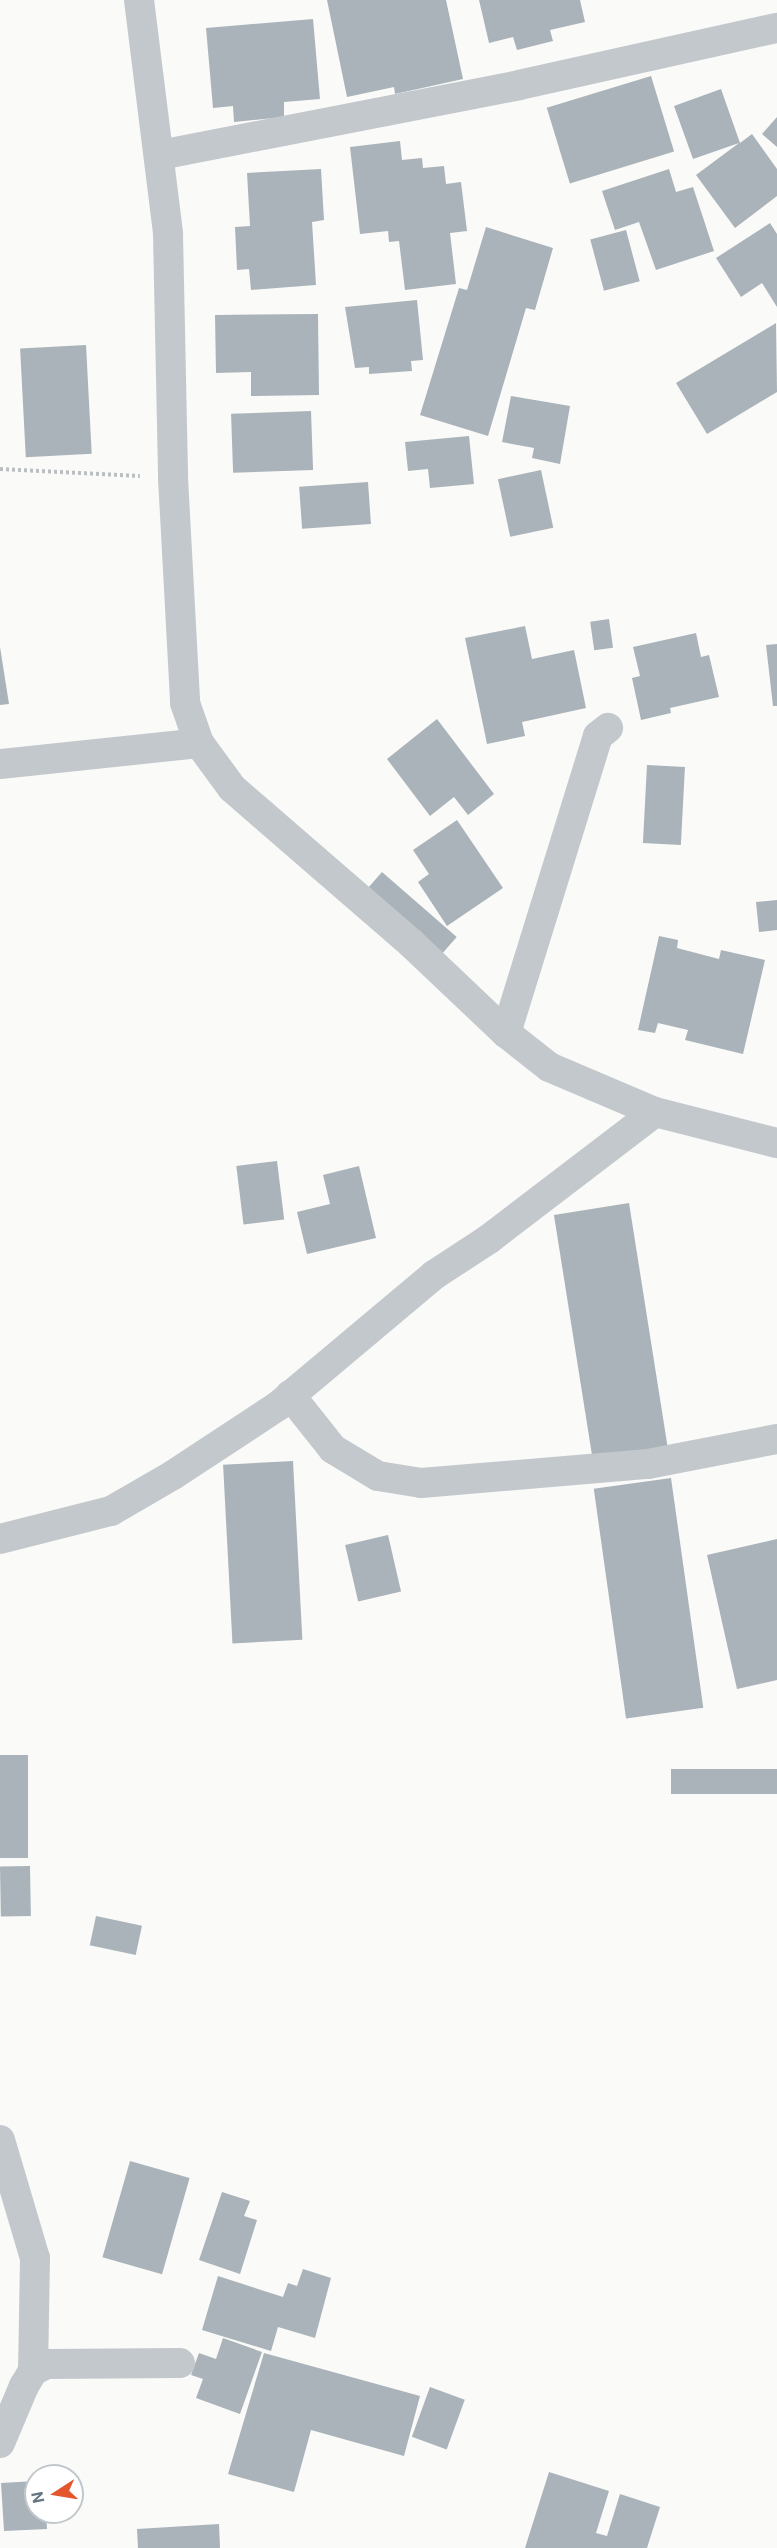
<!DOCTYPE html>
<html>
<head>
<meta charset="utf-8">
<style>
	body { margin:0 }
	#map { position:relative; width:777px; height:2548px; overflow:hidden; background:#fafaf8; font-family:Roboto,sans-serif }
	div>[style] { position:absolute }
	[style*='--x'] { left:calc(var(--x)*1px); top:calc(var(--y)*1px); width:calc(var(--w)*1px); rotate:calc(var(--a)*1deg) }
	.building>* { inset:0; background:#aab3b9; transform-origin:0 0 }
	.path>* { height:4px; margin-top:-2px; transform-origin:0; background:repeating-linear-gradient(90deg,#bbbfc2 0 3px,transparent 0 6px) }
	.street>* { height:30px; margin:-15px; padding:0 15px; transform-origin:15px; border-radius:15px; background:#c3c8cc }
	span { translate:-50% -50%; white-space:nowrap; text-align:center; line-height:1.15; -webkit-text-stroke:6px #fff; paint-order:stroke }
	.north { position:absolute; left:24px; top:2464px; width:60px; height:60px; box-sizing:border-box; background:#fff; border:2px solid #c1c8cd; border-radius:50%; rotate:258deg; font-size:16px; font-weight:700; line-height:24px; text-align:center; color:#657683 }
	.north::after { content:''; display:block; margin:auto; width:21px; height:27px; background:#e4572e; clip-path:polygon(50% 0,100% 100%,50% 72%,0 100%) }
</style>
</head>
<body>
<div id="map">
	<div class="building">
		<i style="clip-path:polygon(327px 0,446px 0,463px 79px,395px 94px,394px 87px,347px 97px)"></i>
		<i style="clip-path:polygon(479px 0,580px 0,585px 22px,550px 30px,553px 41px,517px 50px,513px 37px,489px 43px)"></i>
		<i style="clip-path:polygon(313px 19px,320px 99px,284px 102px,284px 117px,234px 122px,233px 106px,213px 108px,206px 28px)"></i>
		<i style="left:651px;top:76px;width:79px;height:109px;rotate:73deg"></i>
		<i style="clip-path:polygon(721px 89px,740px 143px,752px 134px,777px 169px,777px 196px,735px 228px,696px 175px,739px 143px,693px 159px,674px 106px)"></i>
		<i style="clip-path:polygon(777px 117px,777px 147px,762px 134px)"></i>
		<i style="clip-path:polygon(400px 141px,402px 160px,422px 158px,423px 168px,444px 166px,446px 184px,461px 182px,467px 231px,450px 233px,456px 284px,405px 290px,399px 241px,389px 242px,388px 231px,360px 234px,350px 147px)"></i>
		<i style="clip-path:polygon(321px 169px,324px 220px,312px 222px,316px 285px,251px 290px,249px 269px,237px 270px,235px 227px,250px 226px,247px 173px)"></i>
		<i style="clip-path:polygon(669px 169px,676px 192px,693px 187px,714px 251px,656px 270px,639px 222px,615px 230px,602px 191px)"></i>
		<i style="clip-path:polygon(770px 223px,777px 234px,777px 307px,762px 283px,741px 297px,716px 258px)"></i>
		<i style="clip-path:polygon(486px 227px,553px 248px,535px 310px,526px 308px,488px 436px,420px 415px,459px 288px,467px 290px)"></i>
		<i style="left:626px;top:230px;width:53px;height:37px;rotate:75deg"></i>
		<i style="clip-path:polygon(417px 300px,423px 360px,411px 361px,412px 371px,369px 374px,369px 367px,355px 368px,345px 307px)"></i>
		<i style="clip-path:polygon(318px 314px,319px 395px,251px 396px,251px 372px,216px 373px,215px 315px)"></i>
		<i style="clip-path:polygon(776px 323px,777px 392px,707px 434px,676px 383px)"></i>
		<i style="left:86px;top:345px;width:109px;height:66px;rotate:87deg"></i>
		<i style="clip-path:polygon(511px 396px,570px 406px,560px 464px,532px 458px,534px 448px,502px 442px)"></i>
		<i style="left:311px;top:411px;width:59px;height:80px;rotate:88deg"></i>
		<i style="clip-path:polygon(469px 436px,474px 484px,430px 488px,428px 469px,408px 471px,405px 442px)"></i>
		<i style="left:541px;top:470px;width:59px;height:44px;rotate:78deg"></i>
		<i style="left:368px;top:482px;width:42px;height:69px;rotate:86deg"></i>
		<i style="left:609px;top:619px;width:29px;height:19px;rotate:82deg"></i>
		<i style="clip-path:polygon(525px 626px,532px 659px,574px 650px,586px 708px,522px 722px,525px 736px,487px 744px,465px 638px)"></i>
		<i style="clip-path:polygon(696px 633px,701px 657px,709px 655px,719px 697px,670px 708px,671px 713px,641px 720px,632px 678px,640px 676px,633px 647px)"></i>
		<i style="clip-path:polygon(777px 644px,777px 706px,773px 706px,766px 645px)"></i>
		<i style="clip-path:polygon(0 647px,9px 704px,0 705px)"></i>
		<i style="clip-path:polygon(437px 719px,494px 794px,468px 815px,454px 797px,430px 816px,387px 759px)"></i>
		<i style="left:647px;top:765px;width:38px;height:78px;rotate:3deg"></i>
		<i style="clip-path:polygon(457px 820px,503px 888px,447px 926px,418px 882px,429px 874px,413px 850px)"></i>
		<i style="left:382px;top:872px;width:99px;height:25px;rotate:41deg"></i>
		<i style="clip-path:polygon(777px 900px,777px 930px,759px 932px,756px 902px)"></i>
		<i style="clip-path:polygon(659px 936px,678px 940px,677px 948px,719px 959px,721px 950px,765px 960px,743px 1054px,685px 1040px,688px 1030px,658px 1023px,655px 1033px,638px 1030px)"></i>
		<i style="left:277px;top:1161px;width:59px;height:41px;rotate:83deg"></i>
		<i style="clip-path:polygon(359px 1166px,376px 1238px,307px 1254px,297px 1212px,330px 1204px,323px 1175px)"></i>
		<i style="left:629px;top:1203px;width:250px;height:76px;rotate:81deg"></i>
		<i style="left:293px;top:1461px;width:179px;height:70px;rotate:87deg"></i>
		<i style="left:671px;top:1478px;width:232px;height:78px;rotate:82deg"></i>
		<i style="left:388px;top:1535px;width:58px;height:44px;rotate:77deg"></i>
		<i style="clip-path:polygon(777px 1539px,777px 1680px,737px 1689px,707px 1555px)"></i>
		<i style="left:0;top:1755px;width:28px;height:103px"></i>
		<i style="left:777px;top:1769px;width:25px;height:106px;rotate:90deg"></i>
		<i style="left:30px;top:1866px;width:50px;height:30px;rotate:89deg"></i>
		<i style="left:96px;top:1916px;width:47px;height:30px;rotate:12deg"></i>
		<i style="left:130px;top:2161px;width:62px;height:100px;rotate:16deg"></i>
		<i style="clip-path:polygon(222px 2192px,250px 2201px,244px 2216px,257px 2220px,240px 2274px,199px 2260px)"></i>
		<i style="clip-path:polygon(303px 2269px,331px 2278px,315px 2338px,278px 2327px,271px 2351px,202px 2330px,218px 2276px,283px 2297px,288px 2283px,297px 2286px)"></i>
		<i style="clip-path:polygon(223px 2338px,262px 2352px,240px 2414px,196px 2398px,203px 2379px,191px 2375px,199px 2353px,216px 2359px)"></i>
		<i style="clip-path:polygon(264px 2353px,420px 2396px,404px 2456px,311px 2430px,294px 2492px,228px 2474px)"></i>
		<i style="left:430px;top:2387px;width:37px;height:53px;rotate:20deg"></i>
		<i style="clip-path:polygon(549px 2472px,609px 2491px,596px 2533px,607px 2536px,620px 2494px,660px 2507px,647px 2548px,525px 2548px)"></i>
		<i style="clip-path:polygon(36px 2481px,36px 2512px,46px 2512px,47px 2529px,4px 2531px,1px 2483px)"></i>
		<i style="clip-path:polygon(219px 2524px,220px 2548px,138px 2548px,137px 2529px)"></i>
	</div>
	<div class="path">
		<i style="--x:0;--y:469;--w:140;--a:2.9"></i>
	</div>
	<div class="street">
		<i style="--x:139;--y:0;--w:236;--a:82.9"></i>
		<i style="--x:168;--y:234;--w:244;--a:88.8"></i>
		<i style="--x:173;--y:478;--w:225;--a:86.9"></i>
		<i style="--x:185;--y:703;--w:42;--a:70.7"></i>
		<i style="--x:199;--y:743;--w:56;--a:53.7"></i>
		<i style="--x:232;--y:788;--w:237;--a:40.9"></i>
		<i style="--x:411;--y:943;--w:131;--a:43.5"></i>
		<i style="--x:506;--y:1033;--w:55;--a:38.3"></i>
		<i style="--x:549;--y:1067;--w:115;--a:23"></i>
		<i style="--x:655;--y:1112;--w:126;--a:14.3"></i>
		<i style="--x:160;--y:155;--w:366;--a:-11"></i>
		<i style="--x:519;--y:85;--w:264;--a:-12.5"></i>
		<i style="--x:0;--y:764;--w:200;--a:-6"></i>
		<i style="--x:506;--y:1033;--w:311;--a:-72.8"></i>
		<i style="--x:598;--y:736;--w:13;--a:-39"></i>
		<i style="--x:290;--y:1395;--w:69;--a:51.5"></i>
		<i style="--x:333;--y:1449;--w:52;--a:31"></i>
		<i style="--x:378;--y:1476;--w:44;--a:9.2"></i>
		<i style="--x:421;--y:1483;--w:228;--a:-4.8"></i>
		<i style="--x:648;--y:1464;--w:131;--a:-11"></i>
		<i style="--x:0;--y:1539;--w:114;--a:-14.2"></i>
		<i style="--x:111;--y:1511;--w:72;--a:-30.1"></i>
		<i style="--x:173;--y:1475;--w:126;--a:-33.3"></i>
		<i style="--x:278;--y:1406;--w:204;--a:-40"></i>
		<i style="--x:434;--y:1275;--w:66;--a:-33.2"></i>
		<i style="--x:489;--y:1239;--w:209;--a:-37.4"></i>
		<i style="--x:0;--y:2140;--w:123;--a:73.5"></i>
		<i style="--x:35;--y:2258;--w:113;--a:91"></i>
		<i style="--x:0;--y:2443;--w:62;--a:-67.2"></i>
		<i style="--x:24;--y:2386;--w:17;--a:-59"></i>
		<i style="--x:33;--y:2371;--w:16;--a:-27"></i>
		<i style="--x:47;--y:2364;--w:133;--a:-0.4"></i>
	</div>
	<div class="north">N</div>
</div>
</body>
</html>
